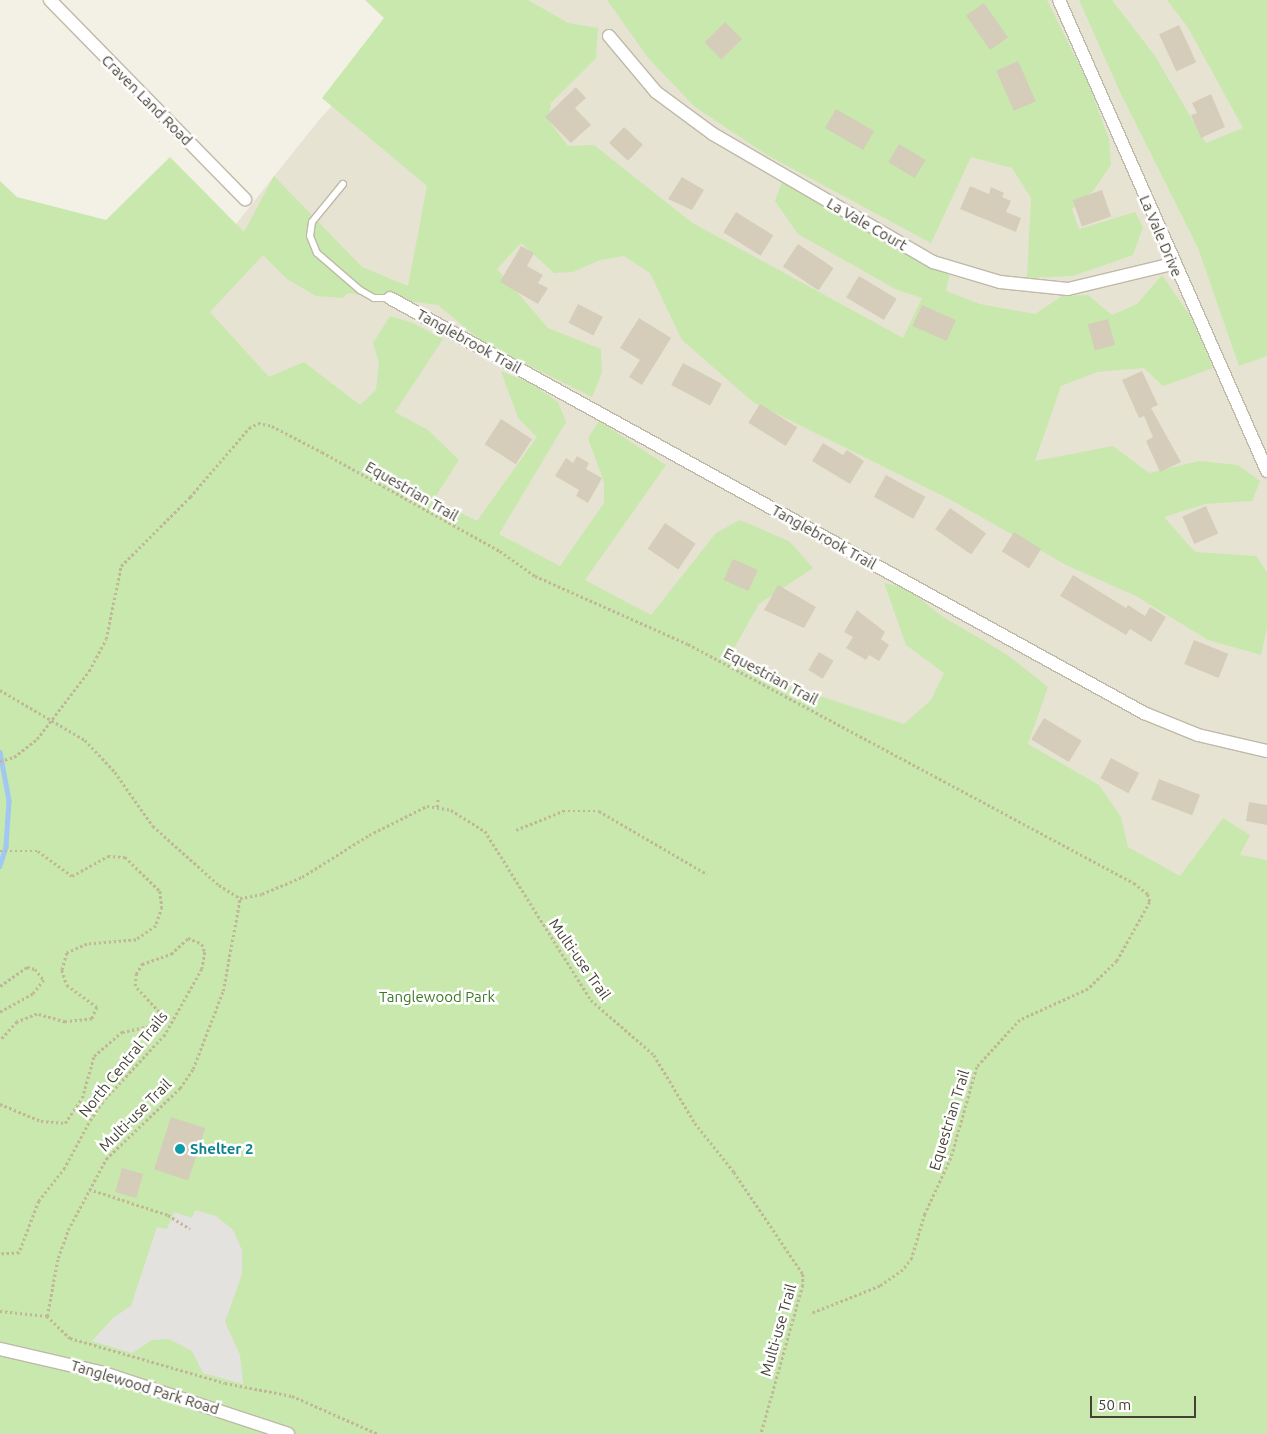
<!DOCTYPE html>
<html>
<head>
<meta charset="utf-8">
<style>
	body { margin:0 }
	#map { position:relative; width:1267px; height:1434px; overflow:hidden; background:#f3f0e5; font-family:Ubuntu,sans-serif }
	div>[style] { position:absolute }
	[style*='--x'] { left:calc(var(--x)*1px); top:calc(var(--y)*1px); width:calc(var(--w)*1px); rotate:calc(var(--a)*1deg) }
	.residential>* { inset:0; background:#e7e3d3 }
	.green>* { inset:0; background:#c8e8ad }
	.parking>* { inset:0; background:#e4e2de }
	.stream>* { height:4.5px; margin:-2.25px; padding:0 2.25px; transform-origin:2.25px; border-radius:2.25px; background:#a0c8f2 }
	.building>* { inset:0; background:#d5cdba; transform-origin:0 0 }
	.path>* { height:2.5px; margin-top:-1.25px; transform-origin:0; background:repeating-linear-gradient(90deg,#c1b698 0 2.5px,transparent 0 5px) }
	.roads { filter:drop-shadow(1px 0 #bfb9a8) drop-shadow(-1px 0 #bfb9a8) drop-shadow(0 1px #bfb9a8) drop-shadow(0 -1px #bfb9a8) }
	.lane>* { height:6px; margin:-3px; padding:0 3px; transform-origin:3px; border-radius:3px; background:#fff }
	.street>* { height:12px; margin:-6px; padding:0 6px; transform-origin:6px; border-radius:6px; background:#fff }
	.dots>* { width:14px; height:14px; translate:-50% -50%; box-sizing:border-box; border:2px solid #fff; border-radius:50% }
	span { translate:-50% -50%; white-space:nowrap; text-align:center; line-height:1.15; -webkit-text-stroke:5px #fff; paint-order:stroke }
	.street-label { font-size:15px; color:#464135 }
	.park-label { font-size:15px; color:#3e7827 }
	.culture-label { font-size:15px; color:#0d838f; font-weight:700 }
	.left { translate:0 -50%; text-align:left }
	.scale { position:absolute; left:1090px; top:1396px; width:106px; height:22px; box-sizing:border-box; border:2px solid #464135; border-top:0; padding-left:6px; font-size:15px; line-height:18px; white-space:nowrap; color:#464135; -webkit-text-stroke:4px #fff; paint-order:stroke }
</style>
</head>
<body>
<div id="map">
	<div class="residential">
		<i style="clip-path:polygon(429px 0,1267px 0,1267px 948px,262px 406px,176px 299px,319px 120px)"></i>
	</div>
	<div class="green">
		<i style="clip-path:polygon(365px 0,528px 0,568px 23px,598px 28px,596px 58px,551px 103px,549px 121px,568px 146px,594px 145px,691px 222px,903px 338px,922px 298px,897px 290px,798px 234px,775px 201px,782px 182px,950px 272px,946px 291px,980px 304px,1035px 314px,1062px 296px,1088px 295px,1112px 315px,1137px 304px,1162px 275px,1191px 317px,1213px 368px,1163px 386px,1144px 368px,1097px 372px,1061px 386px,1035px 461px,1113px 446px,1149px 473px,1199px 461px,1238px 465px,1260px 481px,1252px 501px,1205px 504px,1164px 517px,1195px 552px,1256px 556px,1267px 572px,1267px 628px,1261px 655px,1208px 640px,1136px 596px,1066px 565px,951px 500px,753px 402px,682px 340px,650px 273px,624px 256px,600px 260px,573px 272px,554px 273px,521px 243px,497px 269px,548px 328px,601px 349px,602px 373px,592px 397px,482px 342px,438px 305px,348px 293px,343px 298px,316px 296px,287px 279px,263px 255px,210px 312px,269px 377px,304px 362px,360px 405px,376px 390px,379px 363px,373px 343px,390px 316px,413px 323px,443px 339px,395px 412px,428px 430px,459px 460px,434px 499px,477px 521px,537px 437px,518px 418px,501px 371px,530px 383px,558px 402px,566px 422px,499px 534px,560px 566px,604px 503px,604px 482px,588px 438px,599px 421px,666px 465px,585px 580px,651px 615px,716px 533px,740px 520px,789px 541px,813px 568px,759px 604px,729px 657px,772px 680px,904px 724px,931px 700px,944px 673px,906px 645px,884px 583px,907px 588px,940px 615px,1006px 654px,1048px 687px,1028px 744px,1099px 785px,1121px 817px,1128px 847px,1180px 876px,1223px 818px,1250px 835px,1240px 855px,1267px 860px,1267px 1434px,0 1434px,0 181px,17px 197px,106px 220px,170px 157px,244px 232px,274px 176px,362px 267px,408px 286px,427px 186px,322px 98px,384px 18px)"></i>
		<i style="clip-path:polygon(607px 0,1047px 0,1088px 83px,1109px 139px,1111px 165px,1093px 191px,1072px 209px,1079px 229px,1135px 212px,1143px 227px,1133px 255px,1073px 276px,1027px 278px,1031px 198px,1012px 168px,971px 157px,931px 243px,767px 155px,695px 107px,649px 59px)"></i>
		<i style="clip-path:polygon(1079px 0,1112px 0,1155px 56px,1206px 143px,1243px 128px,1187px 26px,1167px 0,1267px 0,1267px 356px,1239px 366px,1198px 248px,1120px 92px)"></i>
	</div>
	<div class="parking">
		<i style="clip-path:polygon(195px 1210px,216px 1216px,233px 1230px,242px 1250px,242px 1274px,225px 1322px,240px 1355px,243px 1384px,203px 1373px,192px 1351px,169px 1339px,152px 1340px,132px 1353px,92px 1341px,114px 1317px,131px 1306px,157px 1227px,167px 1229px,174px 1212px,192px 1218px)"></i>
	</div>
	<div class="stream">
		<i style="--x:0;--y:752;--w:49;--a:79.4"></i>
		<i style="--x:9;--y:800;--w:47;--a:93.7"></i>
		<i style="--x:6;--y:847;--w:20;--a:108"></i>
	</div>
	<div class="building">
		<i style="left:984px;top:3px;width:42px;height:22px;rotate:55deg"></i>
		<i style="left:725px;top:22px;width:24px;height:29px;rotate:45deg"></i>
		<i style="left:1179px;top:25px;width:41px;height:22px;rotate:65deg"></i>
		<i style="left:1018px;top:61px;width:44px;height:24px;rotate:66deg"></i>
		<i style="clip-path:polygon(576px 87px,586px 98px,575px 108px,591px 125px,571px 143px,545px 117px)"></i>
		<i style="clip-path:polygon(1211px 94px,1225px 127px,1201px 138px,1191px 115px,1197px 113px,1192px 103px)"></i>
		<i style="left:836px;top:109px;width:44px;height:22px;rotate:30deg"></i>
		<i style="left:624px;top:127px;width:26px;height:22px;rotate:43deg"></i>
		<i style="left:899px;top:144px;width:31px;height:21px;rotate:31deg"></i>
		<i style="clip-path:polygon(682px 177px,704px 190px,692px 210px,668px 199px)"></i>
		<i style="clip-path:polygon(970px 186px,989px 194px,991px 187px,1004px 193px,1002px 197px,1011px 201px,1006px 212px,1021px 218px,1016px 232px,960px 209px)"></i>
		<i style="left:1102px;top:190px;width:28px;height:31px;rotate:71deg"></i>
		<i style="left:736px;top:212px;width:44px;height:24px;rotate:32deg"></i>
		<i style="left:798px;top:244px;width:43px;height:27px;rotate:34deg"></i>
		<i style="clip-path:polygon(521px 246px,534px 253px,527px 266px,543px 275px,538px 283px,548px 288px,538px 304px,500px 282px)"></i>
		<i style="left:859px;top:276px;width:44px;height:25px;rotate:31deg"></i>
		<i style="left:578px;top:304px;width:28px;height:21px;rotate:27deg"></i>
		<i style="left:922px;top:305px;width:37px;height:23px;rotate:24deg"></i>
		<i style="clip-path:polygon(639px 318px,671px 338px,642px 385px,629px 377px,640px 360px,620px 348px)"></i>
		<i style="left:1108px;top:319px;width:27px;height:21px;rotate:75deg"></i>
		<i style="left:683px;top:363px;width:44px;height:25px;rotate:28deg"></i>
		<i style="clip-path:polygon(1142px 371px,1158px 405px,1151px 408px,1181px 462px,1160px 472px,1146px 441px,1153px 437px,1144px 416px,1139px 418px,1122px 380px)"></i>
		<i style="left:760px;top:404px;width:44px;height:22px;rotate:32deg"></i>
		<i style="left:501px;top:419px;width:37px;height:30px;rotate:33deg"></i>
		<i style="clip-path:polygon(823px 443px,843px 455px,847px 450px,864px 461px,850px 484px,812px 461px)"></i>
		<i style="clip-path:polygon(577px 456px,589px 463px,586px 469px,602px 478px,588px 503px,576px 496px,579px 490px,555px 476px,566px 458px,573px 463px)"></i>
		<i style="left:886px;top:475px;width:45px;height:25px;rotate:29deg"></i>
		<i style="left:1206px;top:506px;width:30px;height:26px;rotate:66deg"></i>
		<i style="left:950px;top:508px;width:44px;height:26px;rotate:35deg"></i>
		<i style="left:665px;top:523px;width:37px;height:31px;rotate:34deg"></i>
		<i style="left:1014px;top:532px;width:32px;height:23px;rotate:32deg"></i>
		<i style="left:733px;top:559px;width:27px;height:23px;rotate:24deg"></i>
		<i style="clip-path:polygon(1073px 575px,1126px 608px,1128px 605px,1145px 616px,1150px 607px,1166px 617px,1151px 642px,1130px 629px,1126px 635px,1060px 596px)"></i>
		<i style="clip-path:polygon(778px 585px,816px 607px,804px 628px,764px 610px)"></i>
		<i style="clip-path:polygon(857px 610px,885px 632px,881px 639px,889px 645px,879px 661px,869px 655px,866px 660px,846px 648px,853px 637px,844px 632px)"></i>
		<i style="left:1194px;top:640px;width:37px;height:26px;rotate:22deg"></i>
		<i style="left:819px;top:652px;width:17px;height:21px;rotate:31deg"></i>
		<i style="left:1044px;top:718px;width:44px;height:25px;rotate:31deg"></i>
		<i style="left:1111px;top:758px;width:32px;height:23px;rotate:28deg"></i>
		<i style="left:1159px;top:779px;width:44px;height:22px;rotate:21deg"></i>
		<i style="clip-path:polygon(1249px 802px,1267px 805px,1267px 825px,1246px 821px)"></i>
		<i style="left:171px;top:1117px;width:36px;height:55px;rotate:18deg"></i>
		<i style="left:122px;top:1168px;width:22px;height:25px;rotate:16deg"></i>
	</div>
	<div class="path">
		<i style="--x:0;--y:690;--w:99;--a:30.5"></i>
		<i style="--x:85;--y:740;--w:44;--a:46.8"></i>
		<i style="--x:115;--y:772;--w:66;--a:54.9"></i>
		<i style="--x:153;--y:826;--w:89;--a:41.8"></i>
		<i style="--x:219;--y:885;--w:25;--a:32"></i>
		<i style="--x:240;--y:898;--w:22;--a:-10"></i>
		<i style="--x:262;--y:894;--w:43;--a:-23"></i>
		<i style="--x:302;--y:877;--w:79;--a:-32.1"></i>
		<i style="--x:369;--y:835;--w:65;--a:-26.6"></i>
		<i style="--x:427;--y:806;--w:24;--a:9"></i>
		<i style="--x:451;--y:810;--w:40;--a:32"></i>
		<i style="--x:485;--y:831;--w:199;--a:57.9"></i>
		<i style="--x:591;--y:1000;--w:84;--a:41.1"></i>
		<i style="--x:654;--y:1055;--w:79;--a:58.9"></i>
		<i style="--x:695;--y:1123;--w:63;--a:51.5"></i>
		<i style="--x:734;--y:1172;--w:123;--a:55.9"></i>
		<i style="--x:803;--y:1274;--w:11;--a:90"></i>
		<i style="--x:803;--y:1285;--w:155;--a:105.7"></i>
		<i style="--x:0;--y:761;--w:15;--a:-16"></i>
		<i style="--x:14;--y:757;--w:29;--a:-38"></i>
		<i style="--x:37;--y:739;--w:86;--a:-52.6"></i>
		<i style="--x:89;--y:671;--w:36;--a:-62"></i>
		<i style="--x:106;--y:639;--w:75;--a:-78.4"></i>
		<i style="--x:121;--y:566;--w:98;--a:-45"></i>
		<i style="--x:190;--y:497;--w:91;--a:-49.5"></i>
		<i style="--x:249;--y:428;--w:10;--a:-29"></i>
		<i style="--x:258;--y:423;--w:14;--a:12"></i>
		<i style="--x:272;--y:426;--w:56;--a:27.5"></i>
		<i style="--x:322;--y:452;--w:204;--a:29.1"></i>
		<i style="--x:500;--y:551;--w:43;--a:35.5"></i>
		<i style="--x:535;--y:576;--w:167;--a:24"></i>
		<i style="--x:688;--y:644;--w:506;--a:28.19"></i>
		<i style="--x:1134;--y:883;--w:18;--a:38"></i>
		<i style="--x:1148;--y:894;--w:8;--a:76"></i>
		<i style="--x:1150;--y:902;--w:68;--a:119.2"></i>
		<i style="--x:1117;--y:961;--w:40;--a:136"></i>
		<i style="--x:1088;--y:989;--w:75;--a:155.5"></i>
		<i style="--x:1020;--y:1020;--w:64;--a:132.5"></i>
		<i style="--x:977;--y:1067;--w:95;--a:105.9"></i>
		<i style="--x:951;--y:1158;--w:62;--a:114.9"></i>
		<i style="--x:925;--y:1214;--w:46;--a:106.5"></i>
		<i style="--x:912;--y:1258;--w:15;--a:127"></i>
		<i style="--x:903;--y:1270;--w:28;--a:145"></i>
		<i style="--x:880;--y:1286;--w:75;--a:158.2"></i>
		<i style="--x:437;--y:807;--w:10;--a:-84"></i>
		<i style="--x:516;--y:830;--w:51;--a:-22"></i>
		<i style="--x:563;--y:811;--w:36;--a:0"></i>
		<i style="--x:599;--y:811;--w:125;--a:30.3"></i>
		<i style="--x:0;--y:851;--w:38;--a:0"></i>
		<i style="--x:38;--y:851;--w:42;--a:36.3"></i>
		<i style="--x:72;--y:876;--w:41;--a:-29.1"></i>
		<i style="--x:108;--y:856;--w:17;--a:3"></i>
		<i style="--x:125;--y:857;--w:49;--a:44.2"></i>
		<i style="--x:160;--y:891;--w:16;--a:83"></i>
		<i style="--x:162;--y:907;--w:20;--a:108"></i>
		<i style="--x:156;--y:926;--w:24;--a:145"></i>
		<i style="--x:136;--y:940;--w:49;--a:175.3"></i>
		<i style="--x:87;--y:944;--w:22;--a:156"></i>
		<i style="--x:67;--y:953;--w:18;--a:106"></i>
		<i style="--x:62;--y:970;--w:16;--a:72"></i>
		<i style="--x:67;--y:985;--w:37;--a:36"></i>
		<i style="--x:97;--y:1007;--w:13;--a:113"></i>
		<i style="--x:92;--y:1019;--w:27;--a:174"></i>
		<i style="--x:65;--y:1022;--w:29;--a:-164"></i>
		<i style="--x:37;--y:1014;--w:22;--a:158"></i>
		<i style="--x:17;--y:1022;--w:25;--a:132"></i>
		<i style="--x:0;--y:986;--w:33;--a:-35"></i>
		<i style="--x:27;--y:967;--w:8;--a:14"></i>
		<i style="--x:35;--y:969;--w:14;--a:51"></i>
		<i style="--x:44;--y:980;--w:18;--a:128"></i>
		<i style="--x:33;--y:994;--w:38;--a:151"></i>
		<i style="--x:0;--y:1104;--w:44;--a:22.5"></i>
		<i style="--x:41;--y:1121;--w:24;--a:5"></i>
		<i style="--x:65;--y:1123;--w:30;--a:-56"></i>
		<i style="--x:82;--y:1098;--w:44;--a:-74.1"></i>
		<i style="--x:94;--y:1056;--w:37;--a:-41"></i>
		<i style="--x:122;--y:1032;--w:30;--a:-12"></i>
		<i style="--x:151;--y:1026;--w:11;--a:-49"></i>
		<i style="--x:158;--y:1018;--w:6;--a:-81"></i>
		<i style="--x:159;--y:1012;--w:35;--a:-133"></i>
		<i style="--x:135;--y:986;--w:12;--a:-85"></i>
		<i style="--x:136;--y:974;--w:12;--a:-59"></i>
		<i style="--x:142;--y:964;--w:31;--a:-19"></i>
		<i style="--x:171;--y:954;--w:23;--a:-43"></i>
		<i style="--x:188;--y:938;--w:15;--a:23"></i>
		<i style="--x:202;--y:944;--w:9;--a:69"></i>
		<i style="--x:205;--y:952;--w:17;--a:100"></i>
		<i style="--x:202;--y:969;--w:76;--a:119.3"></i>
		<i style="--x:165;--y:1035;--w:91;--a:132.8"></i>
		<i style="--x:103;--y:1102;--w:25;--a:124"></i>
		<i style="--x:89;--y:1123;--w:51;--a:118.1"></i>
		<i style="--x:65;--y:1168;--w:42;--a:128.2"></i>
		<i style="--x:39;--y:1201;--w:56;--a:111"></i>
		<i style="--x:19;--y:1253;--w:19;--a:177"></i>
		<i style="--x:89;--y:1189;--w:83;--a:18.2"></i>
		<i style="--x:168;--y:1215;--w:26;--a:32"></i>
		<i style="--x:0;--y:1311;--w:47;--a:6.1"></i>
		<i style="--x:47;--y:1316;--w:32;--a:44"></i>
		<i style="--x:70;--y:1338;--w:161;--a:16.2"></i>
		<i style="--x:225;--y:1383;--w:68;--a:11"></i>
		<i style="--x:292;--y:1396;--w:94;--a:23.8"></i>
		<i style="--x:47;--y:1316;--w:59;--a:-79.3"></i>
		<i style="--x:58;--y:1258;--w:30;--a:-70"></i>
		<i style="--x:68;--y:1230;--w:81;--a:-61.8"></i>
		<i style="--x:106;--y:1159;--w:103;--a:-43.8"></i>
		<i style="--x:180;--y:1088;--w:23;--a:-56"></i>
		<i style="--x:193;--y:1069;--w:84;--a:-69"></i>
		<i style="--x:223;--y:991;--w:95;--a:-79.6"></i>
	</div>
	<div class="roads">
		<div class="lane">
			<i style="--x:343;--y:184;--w:49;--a:129.2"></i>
			<i style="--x:312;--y:222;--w:14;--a:98"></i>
			<i style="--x:310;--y:236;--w:18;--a:68"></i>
			<i style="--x:317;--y:253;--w:57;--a:40.7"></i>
			<i style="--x:360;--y:290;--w:16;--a:30"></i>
			<i style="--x:374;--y:298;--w:16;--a:0"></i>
		</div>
		<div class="street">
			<i style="--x:50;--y:0;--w:279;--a:45.6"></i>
			<i style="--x:1059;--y:0;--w:515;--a:66.17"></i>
			<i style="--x:609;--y:36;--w:73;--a:50"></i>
			<i style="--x:656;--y:92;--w:71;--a:36.4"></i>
			<i style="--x:713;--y:134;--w:255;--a:30.2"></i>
			<i style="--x:933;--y:262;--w:70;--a:16.6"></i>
			<i style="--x:1000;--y:282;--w:68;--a:5.9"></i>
			<i style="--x:1068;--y:289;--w:107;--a:-13.5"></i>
			<i style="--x:390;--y:298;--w:861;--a:28.83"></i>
			<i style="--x:1144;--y:713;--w:58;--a:22.2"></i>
			<i style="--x:1198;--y:735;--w:71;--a:13.1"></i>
			<i style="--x:0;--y:1349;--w:107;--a:13"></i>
			<i style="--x:104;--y:1373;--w:194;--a:18.3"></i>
		</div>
	</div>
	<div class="dots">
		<i style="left:180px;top:1149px;background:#0f9aa8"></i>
	</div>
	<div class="street-label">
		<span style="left:147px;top:100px;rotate:45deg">Craven Land Road</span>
		<span style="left:867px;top:224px;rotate:30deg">La Vale Court</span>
		<span style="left:1161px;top:236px;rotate:67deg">La Vale Drive</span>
		<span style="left:469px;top:341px;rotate:29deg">Tanglebrook Trail</span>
		<span style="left:412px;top:491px;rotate:30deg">Equestrian Trail</span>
		<span style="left:824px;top:537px;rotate:29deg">Tanglebrook Trail</span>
		<span style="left:771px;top:676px;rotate:28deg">Equestrian Trail</span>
		<span style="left:580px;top:959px;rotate:55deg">Multi-use Trail</span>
		<span style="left:123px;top:1064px;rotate:-51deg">North Central Trails</span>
		<span style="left:135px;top:1115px;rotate:-45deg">Multi-use Trail</span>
		<span style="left:949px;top:1120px;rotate:-73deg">Equestrian Trail</span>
		<span style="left:778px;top:1330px;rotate:-74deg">Multi-use Trail</span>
		<span style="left:145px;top:1387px;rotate:17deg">Tanglewood Park Road</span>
	</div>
	<div class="park-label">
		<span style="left:437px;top:997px">Tanglewood Park</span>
	</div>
	<div class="culture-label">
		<span class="left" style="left:190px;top:1149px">Shelter 2</span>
	</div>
	<div class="scale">50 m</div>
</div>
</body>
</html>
